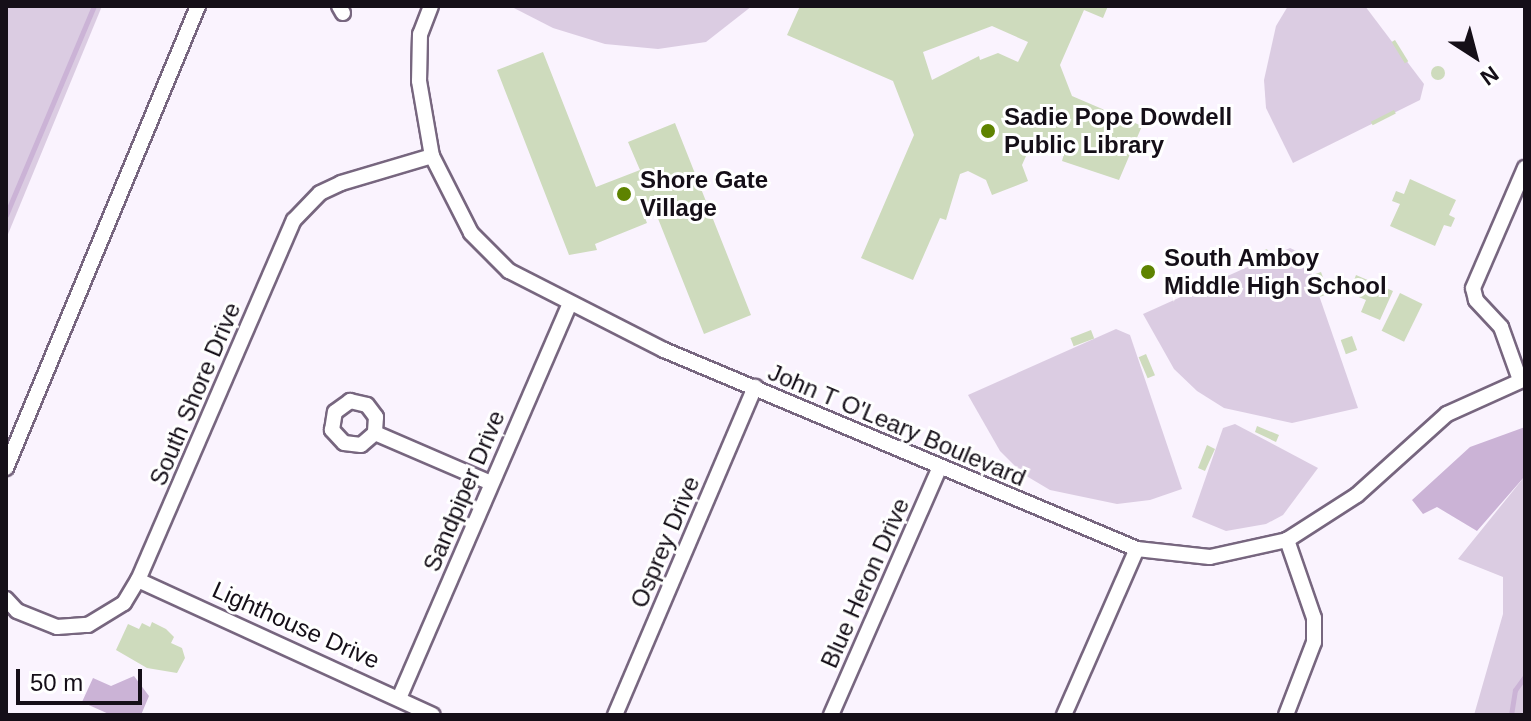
<!DOCTYPE html>
<html>
<head>
<meta charset="utf-8">
<style>
	body { margin:0 }
	#map { position:relative; width:1531px; height:721px; overflow:hidden; background:#faf3fe; font-family:Helvetica,sans-serif }
	div>[style] { position:absolute }
	[style*='--x'] { left:calc(var(--x)*1px); top:calc(var(--y)*1px); width:calc(var(--w)*1px); rotate:calc(var(--a)*1deg) }
	.green>* { inset:0; background:#dbcce2 }
	.water>* { inset:0; background:#cbb3d6 }
	.stream>* { height:5px; margin:-2.5px; padding:0 2.5px; transform-origin:2.5px; border-radius:2.5px; background:#cbb3d6 }
	.building>* { inset:0; background:#cedbbd; transform-origin:0 0 }
	.round { border-radius:50% }
	.roads { filter:drop-shadow(2px 0 #77667f) drop-shadow(-2px 0 #77667f) drop-shadow(0 2px #77667f) drop-shadow(0 -2px #77667f) }
	.minor>* { height:14px; margin:-7px; padding:0 7px; transform-origin:7px; border-radius:7px; background:#fff }
	.dots>* { width:22px; height:22px; translate:-50% -50%; box-sizing:border-box; border:4px solid #fff; border-radius:50% }
	span { translate:-50% -50%; white-space:nowrap; text-align:center; line-height:1.15; -webkit-text-stroke:6px #fff; paint-order:stroke }
	.poi-label { font-size:24px; color:#150f18; font-weight:700 }
	.left { translate:0 -50%; text-align:left }
	.street-label { font-size:24px; color:#150f18 }
	.frame { position:absolute; inset:0; border:8px solid #150f18; pointer-events:none }
	.north { position:absolute; left:1435px; top:16px; width:80px; height:80px; -webkit-text-stroke:6px #fff; paint-order:stroke; rotate:144deg; font-size:22px; font-weight:700; line-height:32px; text-align:center; color:#150f18 }
	.north::after { content:''; display:block; margin:auto; width:28px; height:36px; background:#150f18; clip-path:polygon(50% 0,100% 100%,50% 72%,0 100%) }
	.scale { position:absolute; left:16px; top:669px; width:126px; height:36px; box-sizing:border-box; border:4px solid #150f18; border-top:0; padding-left:10px; font-size:24px; line-height:28px; white-space:nowrap; color:#150f18; -webkit-text-stroke:6px #fff; paint-order:stroke }
</style>
</head>
<body>
<div id="map">
	<div class="green">
		<i style="clip-path:polygon(6px 6px,102px 6px,6px 239px)"></i>
		<i style="clip-path:polygon(510px 6px,752px 6px,706px 42px,658px 49px,605px 44px,553px 28px)"></i>
		<i style="clip-path:polygon(1288px 6px,1365px 6px,1424px 84px,1420px 100px,1293px 163px,1266px 108px,1264px 80px,1276px 26px)"></i>
		<i style="clip-path:polygon(1290px 248px,1305px 255px,1358px 408px,1292px 423px,1224px 408px,1197px 391px,1174px 369px,1143px 314px)"></i>
		<i style="clip-path:polygon(1116px 329px,1130px 335px,1182px 489px,1150px 500px,1117px 504px,1050px 490px,1023px 474px,1000px 451px,968px 395px)"></i>
		<i style="clip-path:polygon(1235px 424px,1318px 468px,1283px 515px,1266px 524px,1226px 531px,1192px 517px,1223px 428px)"></i>
		<i style="clip-path:polygon(1525px 476px,1525px 715px,1474px 715px,1503px 614px,1503px 577px,1458px 559px)"></i>
	</div>
	<div class="water">
		<i style="clip-path:polygon(1525px 427px,1525px 476px,1477px 531px,1437px 507px,1423px 514px,1412px 500px,1470px 447px)"></i>
		<i style="clip-path:polygon(134px 676px,149px 696px,141px 715px,111px 715px,82px 702px,93px 678px,111px 686px)"></i>
	</div>
	<div class="stream">
		<i style="--x:6;--y:215;--w:227;--a:-67.2"></i>
		<i style="--x:1511;--y:715;--w:25;--a:-81"></i>
		<i style="--x:1515;--y:690;--w:17;--a:-54"></i>
	</div>
	<div class="building">
		<i style="clip-path:polygon(evenodd,800px 6px,1108px 6px,1103px 18px,1084px 10px,1060px 65px,1072px 96px,1142px 126px,1119px 180px,1062px 161px,1064px 154px,1038px 143px,1030px 147px,1022px 165px,1028px 181px,992px 195px,986px 180px,968px 171px,960px 174px,946px 220px,940px 218px,913px 280px,861px 258px,914px 135px,893px 81px,787px 35px,800px 6px,992px 26px,1028px 42px,1018px 62px,998px 53px,980px 60px,979px 56px,932px 80px,923px 52px,992px 26px)"></i>
		<i style="left:1395px;top:40px;width:25px;height:4px;rotate:58deg"></i>
		<i style="clip-path:polygon(543px 52px,596px 187px,640px 170px,628px 142px,675px 123px,751px 315px,704px 334px,651px 201px,640px 205px,647px 223px,595px 244px,597px 250px,569px 255px,497px 70px)"></i>
		<i class="round" style="left:1431px;top:66px;width:14px;height:14px"></i>
		<i style="left:1394px;top:110px;width:4px;height:26px;rotate:63deg"></i>
		<i style="clip-path:polygon(1410px 179px,1456px 200px,1449px 215px,1455px 218px,1451px 227px,1444px 225px,1435px 246px,1390px 226px,1400px 204px,1392px 201px,1396px 191px,1404px 194px)"></i>
		<i style="left:1267px;top:249px;width:8px;height:24px;rotate:67deg"></i>
		<i style="left:1321px;top:272px;width:23px;height:9px;rotate:70deg"></i>
		<i style="clip-path:polygon(1356px 275px,1393px 291px,1380px 320px,1361px 312px,1366px 300px,1349px 293px)"></i>
		<i style="left:1400px;top:293px;width:25px;height:42px;rotate:26deg"></i>
		<i style="left:1091px;top:330px;width:9px;height:22px;rotate:69deg"></i>
		<i style="left:1352px;top:336px;width:15px;height:12px;rotate:70deg"></i>
		<i style="left:1146px;top:354px;width:23px;height:8px;rotate:67deg"></i>
		<i style="clip-path:polygon(1257px 426px,1279px 435px,1276px 442px,1255px 432px)"></i>
		<i style="clip-path:polygon(1207px 445px,1215px 449px,1205px 471px,1198px 468px)"></i>
		<i style="clip-path:polygon(152px 622px,166px 629px,174px 637px,171px 643px,182px 648px,185px 658px,177px 673px,147px 668px,116px 650px,128px 624px,139px 629px,142px 623px,150px 627px)"></i>
	</div>
	<div class="roads">
		<div class="minor">
			<i style="--x:339;--y:6;--w:8;--a:60"></i>
			<i style="--x:431;--y:6;--w:30;--a:111"></i>
			<i style="--x:420;--y:34;--w:47;--a:91.2"></i>
			<i style="--x:419;--y:81;--w:76;--a:80.2"></i>
			<i style="--x:432;--y:156;--w:86;--a:63.1"></i>
			<i style="--x:471;--y:233;--w:54;--a:45"></i>
			<i style="--x:509;--y:271;--w:174;--a:27"></i>
			<i style="--x:664;--y:350;--w:513;--a:22.82"></i>
			<i style="--x:1137;--y:549;--w:73;--a:6.3"></i>
			<i style="--x:1210;--y:557;--w:79;--a:-12.4"></i>
			<i style="--x:1287;--y:540;--w:83;--a:-32.7"></i>
			<i style="--x:1357;--y:495;--w:121;--a:-42"></i>
			<i style="--x:1447;--y:414;--w:85;--a:-24.2"></i>
			<i style="--x:1520;--y:380;--w:56;--a:-109.7"></i>
			<i style="--x:1501;--y:327;--w:37;--a:-133"></i>
			<i style="--x:1476;--y:300;--w:12;--a:-104"></i>
			<i style="--x:1473;--y:288;--w:131;--a:-66.6"></i>
			<i style="--x:375;--y:433;--w:18;--a:139"></i>
			<i style="--x:361;--y:445;--w:17;--a:-173"></i>
			<i style="--x:344;--y:443;--w:18;--a:-133"></i>
			<i style="--x:332;--y:430;--w:18;--a:-81"></i>
			<i style="--x:335;--y:412;--w:19;--a:-36"></i>
			<i style="--x:350;--y:401;--w:17;--a:13"></i>
			<i style="--x:367;--y:405;--w:15;--a:53"></i>
			<i style="--x:376;--y:417;--w:16;--a:94"></i>
			<i style="--x:375;--y:433;--w:126;--a:23.3"></i>
			<i style="--x:6;--y:468;--w:500;--a:-67.43"></i>
			<i style="--x:138;--y:580;--w:324;--a:24.6"></i>
			<i style="--x:6;--y:599;--w:16;--a:47"></i>
			<i style="--x:17;--y:611;--w:43;--a:21.8"></i>
			<i style="--x:57;--y:627;--w:31;--a:-4"></i>
			<i style="--x:88;--y:625;--w:42;--a:-31.4"></i>
			<i style="--x:124;--y:603;--w:27;--a:-59"></i>
			<i style="--x:138;--y:580;--w:392;--a:-66.6"></i>
			<i style="--x:294;--y:220;--w:37;--a:-46"></i>
			<i style="--x:320;--y:193;--w:23;--a:-25"></i>
			<i style="--x:341;--y:183;--w:95;--a:-16.5"></i>
			<i style="--x:400;--y:696;--w:427;--a:-66.6"></i>
			<i style="--x:615;--y:715;--w:357;--a:-66.9"></i>
			<i style="--x:831;--y:715;--w:269;--a:-66.3"></i>
			<i style="--x:1064;--y:715;--w:181;--a:-66.3"></i>
			<i style="--x:1286;--y:715;--w:78;--a:-69"></i>
			<i style="--x:1314;--y:642;--w:24;--a:-90"></i>
			<i style="--x:1314;--y:618;--w:83;--a:-109.1"></i>
		</div>
	</div>
	<div class="dots">
		<i style="left:988px;top:131px;background:#5e8300"></i>
		<i style="left:624px;top:194px;background:#5e8300"></i>
		<i style="left:1148px;top:272px;background:#5e8300"></i>
	</div>
	<div class="poi-label">
		<span class="left" style="left:1004px;top:131px">Sadie Pope Dowdell<br>Public Library</span>
		<span class="left" style="left:640px;top:194px">Shore Gate<br>Village</span>
		<span class="left" style="left:1164px;top:272px">South Amboy<br>Middle High School</span>
	</div>
	<div class="street-label">
		<span style="left:195px;top:394px;rotate:-67deg">South Shore Drive</span>
		<span style="left:897px;top:425px;rotate:23deg">John T O'Leary Boulevard</span>
		<span style="left:464px;top:491px;rotate:-67deg">Sandpiper Drive</span>
		<span style="left:665px;top:542px;rotate:-67deg">Osprey Drive</span>
		<span style="left:865px;top:583px;rotate:-66deg">Blue Heron Drive</span>
		<span style="left:296px;top:625px;rotate:24deg">Lighthouse Drive</span>
	</div>
	<div class="frame"></div>
	<div class="north">N</div>
	<div class="scale">50 m</div>
</div>
</body>
</html>
